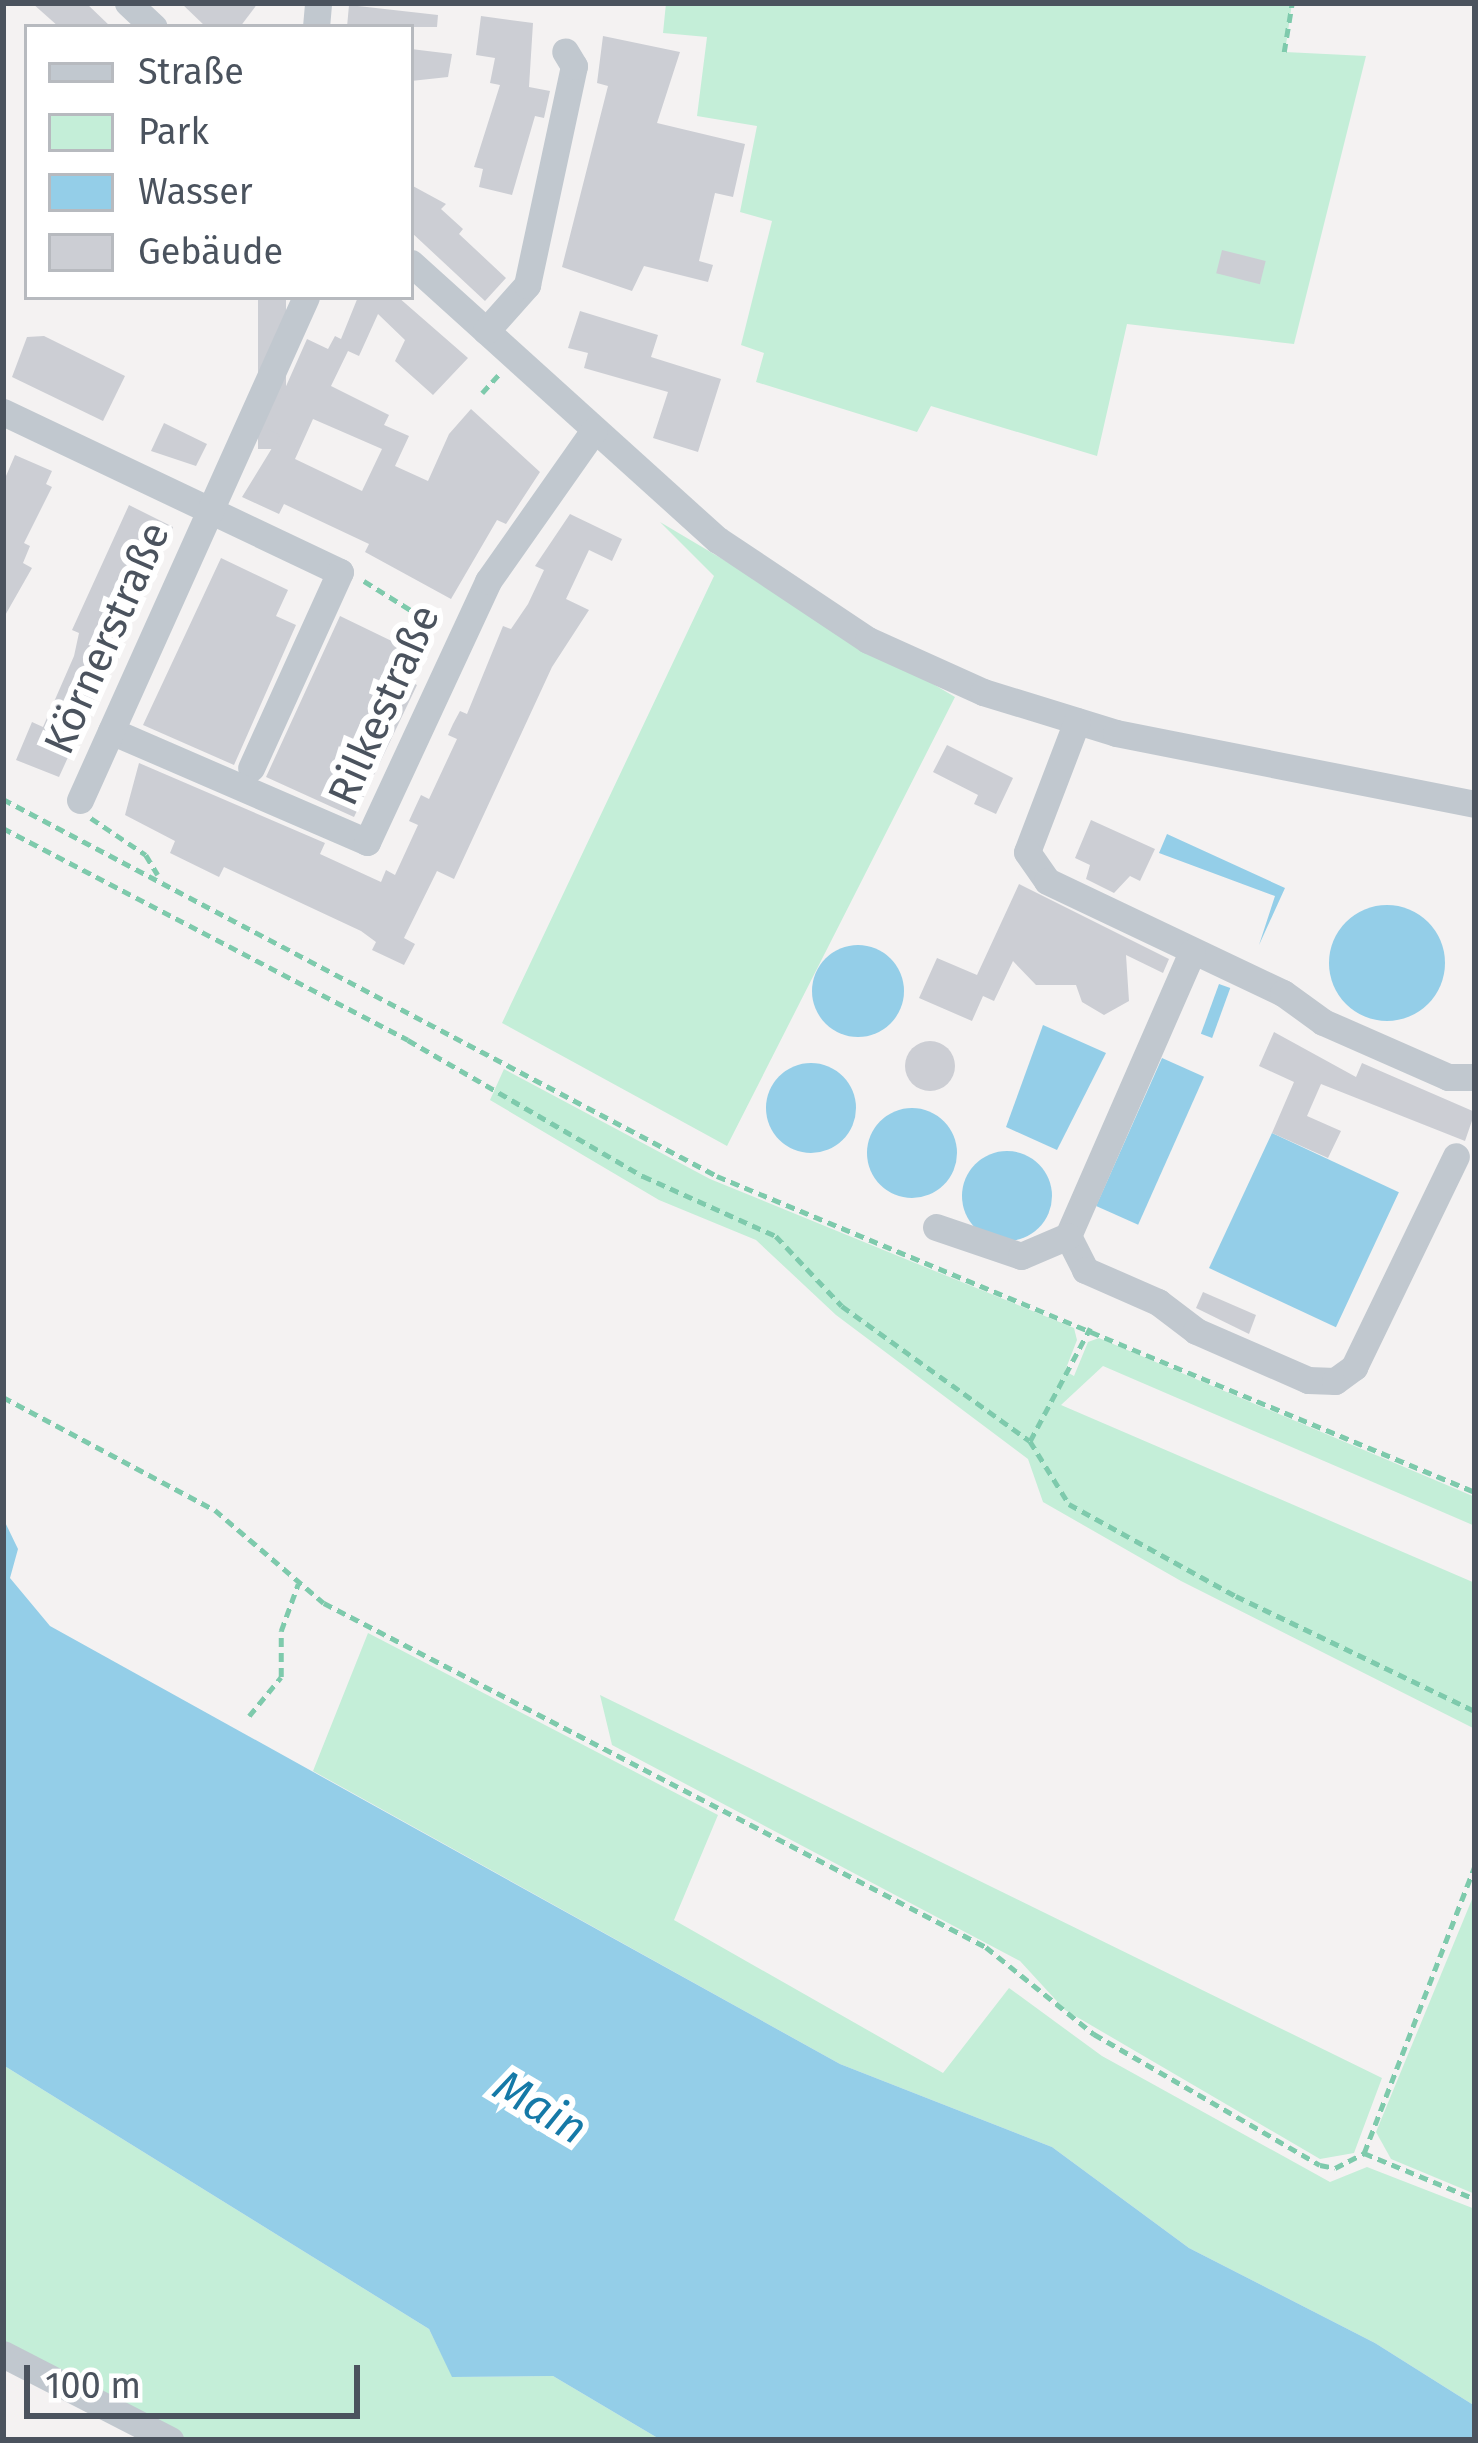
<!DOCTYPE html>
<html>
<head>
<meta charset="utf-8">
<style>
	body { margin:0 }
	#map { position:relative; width:1478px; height:2443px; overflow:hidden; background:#f4f2f2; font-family:"Fira Sans",sans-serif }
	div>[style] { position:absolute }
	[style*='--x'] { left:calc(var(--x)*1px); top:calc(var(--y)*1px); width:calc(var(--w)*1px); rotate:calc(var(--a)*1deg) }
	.green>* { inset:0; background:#c4eed8 }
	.water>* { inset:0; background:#94cee8; transform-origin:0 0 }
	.round { border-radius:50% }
	.building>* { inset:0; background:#ccced4; transform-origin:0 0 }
	.path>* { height:4.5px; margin-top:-2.25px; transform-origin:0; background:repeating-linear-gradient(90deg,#7ecaac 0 9px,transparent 0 15px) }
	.minor>* { height:27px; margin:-13.5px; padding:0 13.5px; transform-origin:13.5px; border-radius:13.5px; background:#c1c8cf }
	span { translate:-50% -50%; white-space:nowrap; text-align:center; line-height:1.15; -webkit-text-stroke:12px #fff; paint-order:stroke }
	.street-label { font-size:42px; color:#4b535e }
	.water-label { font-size:45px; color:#1579a7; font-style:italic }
	.frame { position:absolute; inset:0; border:6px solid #4b535e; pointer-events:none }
	.legend { position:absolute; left:24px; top:24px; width:390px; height:276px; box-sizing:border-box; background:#fff; border:3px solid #b7babf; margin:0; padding:15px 21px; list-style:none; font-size:36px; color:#4b535e }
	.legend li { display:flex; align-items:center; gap:24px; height:60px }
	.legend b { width:60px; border:3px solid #b7babf }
	.scale { position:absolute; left:24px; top:2365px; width:336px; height:54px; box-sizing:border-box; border:6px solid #4b535e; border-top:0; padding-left:15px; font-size:36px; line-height:42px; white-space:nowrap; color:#4b535e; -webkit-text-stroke:9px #fff; paint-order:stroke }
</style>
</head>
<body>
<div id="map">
	<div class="green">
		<i style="clip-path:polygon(666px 3px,1292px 3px,1285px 52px,1366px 56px,1294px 344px,1127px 324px,1097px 456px,931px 406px,917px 432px,756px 382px,764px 353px,741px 345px,772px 221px,740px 212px,757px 126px,697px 116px,707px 37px,663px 33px)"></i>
		<i style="clip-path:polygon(660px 522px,955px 697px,727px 1146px,502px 1023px,714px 576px)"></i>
		<i style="clip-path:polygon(504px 1069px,710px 1179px,1074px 1328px,1077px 1340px,1065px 1371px,1074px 1376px,1088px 1342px,1099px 1338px,1475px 1497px,1475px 1526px,1103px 1366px,1061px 1405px,1475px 1583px,1475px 1729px,1181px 1581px,1043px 1502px,1028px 1459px,836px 1315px,756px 1240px,659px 1200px,490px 1100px)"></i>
		<i style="clip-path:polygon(368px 1633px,718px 1815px,674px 1920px,943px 2073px,1009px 1988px,1102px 2056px,1330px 2182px,1367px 2167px,1475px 2209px,1475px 2406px,1375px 2343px,1189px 2248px,1052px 2147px,840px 2064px,313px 1771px)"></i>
		<i style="clip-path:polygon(600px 1695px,1382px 2078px,1354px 2153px,1320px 2159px,1065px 2010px,1020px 1961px,612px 1745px)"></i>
		<i style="clip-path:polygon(1475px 1892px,1475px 2194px,1391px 2159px,1376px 2132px)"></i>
		<i style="clip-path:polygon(3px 2065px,429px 2329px,453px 2377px,553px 2376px,661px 2440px,186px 2440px,11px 2352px,3px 2348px)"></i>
	</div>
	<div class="water">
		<i style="clip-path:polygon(1167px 834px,1285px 888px,1259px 945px,1275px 896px,1159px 853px)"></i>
		<i class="round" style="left:1329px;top:905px;width:116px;height:116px"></i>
		<i class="round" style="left:812px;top:945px;width:92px;height:92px"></i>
		<i style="left:1219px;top:984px;width:12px;height:53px;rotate:20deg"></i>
		<i style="clip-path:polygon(1043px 1025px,1106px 1053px,1057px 1150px,1006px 1127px)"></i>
		<i style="left:1162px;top:1058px;width:46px;height:162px;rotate:24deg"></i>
		<i class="round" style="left:766px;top:1063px;width:90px;height:90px"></i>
		<i class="round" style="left:867px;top:1108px;width:90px;height:90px"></i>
		<i style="left:1272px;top:1133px;width:140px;height:149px;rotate:25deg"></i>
		<i class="round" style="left:962px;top:1151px;width:90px;height:90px"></i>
		<i style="clip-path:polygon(3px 1518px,18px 1549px,10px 1578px,50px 1626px,840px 2064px,1052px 2147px,1189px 2248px,1375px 2343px,1475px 2406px,1475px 2440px,661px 2440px,553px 2376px,452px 2377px,429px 2329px,3px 2065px)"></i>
	</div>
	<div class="building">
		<i style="clip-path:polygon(32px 3px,86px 3px,111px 27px,59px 27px)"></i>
		<i style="clip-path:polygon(181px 3px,258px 3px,240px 27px,206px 27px)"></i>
		<i style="clip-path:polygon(349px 5px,438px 15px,437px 27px,347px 27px)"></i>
		<i style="clip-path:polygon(481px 16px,533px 23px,529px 87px,550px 91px,544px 118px,535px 116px,512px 195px,479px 187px,483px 169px,474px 167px,500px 85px,490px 83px,495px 58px,476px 55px)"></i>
		<i style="clip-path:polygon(603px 36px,680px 52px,657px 123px,745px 144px,733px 197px,715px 193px,699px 261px,713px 265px,708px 282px,644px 266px,632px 291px,562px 267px,608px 86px,597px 83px)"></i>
		<i style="clip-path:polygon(411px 49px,452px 54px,448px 77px,411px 81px)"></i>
		<i style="clip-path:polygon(411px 185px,446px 204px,441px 209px,463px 229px,459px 234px,506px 278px,485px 301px,411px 232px)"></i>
		<i style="left:1222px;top:250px;width:45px;height:24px;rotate:14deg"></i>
		<i style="left:258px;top:297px;width:28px;height:152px"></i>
		<i style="clip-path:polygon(evenodd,358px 297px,398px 297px,468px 358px,433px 395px,395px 361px,405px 340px,378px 314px,359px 356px,348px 351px,331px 386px,389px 415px,384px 425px,409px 436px,395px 466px,428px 481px,449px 434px,471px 409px,540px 472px,506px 524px,497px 520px,451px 599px,365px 552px,369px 544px,284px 504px,279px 514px,242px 497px,280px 435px,267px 429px,307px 339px,328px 349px,335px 336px,341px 339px,358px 297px,313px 419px,382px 449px,362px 491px,295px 459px,313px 419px)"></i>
		<i style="clip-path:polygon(580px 311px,658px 335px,651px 357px,721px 379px,698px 452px,653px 438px,668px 392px,584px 368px,588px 353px,568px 348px)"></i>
		<i style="clip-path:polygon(44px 336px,125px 376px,103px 421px,12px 377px,27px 337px)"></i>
		<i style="clip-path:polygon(164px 423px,207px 444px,196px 466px,151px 451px)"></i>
		<i style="clip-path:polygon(15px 455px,52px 471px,46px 484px,52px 487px,24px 543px,30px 546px,23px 563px,32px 568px,3px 619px,3px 483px)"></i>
		<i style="clip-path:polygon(129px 505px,173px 527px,59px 777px,16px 760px,32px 722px,43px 727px,74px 656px,79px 633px,72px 630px)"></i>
		<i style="clip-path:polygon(570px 514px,622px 539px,612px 561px,589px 550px,566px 599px,589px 610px,552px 667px,454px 879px,437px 871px,404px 938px,415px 944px,404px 965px,372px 950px,376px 942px,361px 931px,224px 867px,219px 877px,170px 853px,175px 841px,125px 815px,139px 763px,325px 843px,320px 854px,381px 882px,386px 870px,395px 875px,418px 825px,409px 821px,414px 810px,421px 795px,429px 799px,457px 739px,448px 735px,453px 724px,460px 711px,467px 714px,503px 626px,511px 629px,528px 604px,544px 570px,535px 566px)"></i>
		<i style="clip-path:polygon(221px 558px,288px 590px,276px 616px,296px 625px,234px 765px,143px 725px)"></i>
		<i style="clip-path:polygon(340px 616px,402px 646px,390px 672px,417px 685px,354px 817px,266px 777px)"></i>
		<i style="clip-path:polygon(947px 745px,1013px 778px,996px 814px,974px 804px,978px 795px,933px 772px)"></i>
		<i style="clip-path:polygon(1091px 820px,1155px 849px,1140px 881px,1130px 876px,1114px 893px,1086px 879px,1090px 865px,1075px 858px)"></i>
		<i style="clip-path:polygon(1019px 884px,1169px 959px,1163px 973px,1126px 955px,1129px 1001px,1104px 1015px,1082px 1002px,1076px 985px,1036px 985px,1013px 961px,994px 1001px,983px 996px,972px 1021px,919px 998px,937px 958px,977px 975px)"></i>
		<i style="clip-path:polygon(1274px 1032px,1356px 1077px,1362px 1063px,1475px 1112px,1465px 1141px,1321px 1084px,1307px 1116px,1341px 1131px,1328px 1158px,1272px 1133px,1294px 1082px,1259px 1066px)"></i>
		<i class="round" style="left:905px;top:1041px;width:50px;height:50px"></i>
		<i style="clip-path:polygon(1203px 1292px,1256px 1315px,1249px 1334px,1196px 1308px)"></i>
	</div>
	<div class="path">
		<i style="--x:1284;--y:52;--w:50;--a:-80.7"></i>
		<i style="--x:482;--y:393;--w:24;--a:-48"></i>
		<i style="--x:364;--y:581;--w:87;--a:31.9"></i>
		<i style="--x:3;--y:799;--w:807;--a:27.83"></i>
		<i style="--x:717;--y:1176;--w:821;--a:22.63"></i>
		<i style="--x:91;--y:818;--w:66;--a:33.9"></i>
		<i style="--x:146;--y:855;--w:23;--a:59"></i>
		<i style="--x:3;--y:828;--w:457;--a:27.6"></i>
		<i style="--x:408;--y:1040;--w:272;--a:30.1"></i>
		<i style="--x:643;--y:1176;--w:146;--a:24.3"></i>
		<i style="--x:776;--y:1236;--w:96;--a:46.7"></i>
		<i style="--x:842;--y:1306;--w:231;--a:35.7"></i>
		<i style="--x:1030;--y:1441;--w:74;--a:58.2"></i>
		<i style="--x:1069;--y:1504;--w:191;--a:28.9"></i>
		<i style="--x:1236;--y:1596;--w:265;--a:25.7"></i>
		<i style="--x:3;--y:1397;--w:240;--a:28.1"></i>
		<i style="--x:215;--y:1510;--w:143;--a:40.5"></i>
		<i style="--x:324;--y:1603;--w:746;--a:27.46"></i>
		<i style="--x:986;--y:1947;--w:139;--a:38.9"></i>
		<i style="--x:1094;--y:2034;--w:261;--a:30.1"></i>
		<i style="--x:1320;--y:2165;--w:15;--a:11"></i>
		<i style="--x:1335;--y:2168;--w:33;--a:-27"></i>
		<i style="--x:1364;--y:2153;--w:120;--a:22.5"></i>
		<i style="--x:1030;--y:1441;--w:128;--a:-62"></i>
		<i style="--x:249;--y:1716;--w:50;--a:-50.6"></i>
		<i style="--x:281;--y:1677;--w:46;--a:-90"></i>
		<i style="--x:281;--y:1631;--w:50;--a:-70.1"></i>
		<i style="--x:1364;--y:2153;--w:308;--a:-68.9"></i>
	</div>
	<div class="minor">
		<i style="--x:128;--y:3;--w:35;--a:43"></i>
		<i style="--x:316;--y:27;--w:24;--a:-85"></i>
		<i style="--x:411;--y:263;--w:413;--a:42.1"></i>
		<i style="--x:718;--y:540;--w:180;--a:33.7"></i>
		<i style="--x:868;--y:640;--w:126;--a:24.3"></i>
		<i style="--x:983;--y:692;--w:139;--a:17.1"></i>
		<i style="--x:1116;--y:733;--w:366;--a:11.2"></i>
		<i style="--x:486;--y:331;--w:62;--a:-48.3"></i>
		<i style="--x:527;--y:285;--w:224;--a:-77.9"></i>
		<i style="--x:574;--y:66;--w:17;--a:-121"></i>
		<i style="--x:3;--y:412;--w:373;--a:25.4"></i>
		<i style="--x:340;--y:572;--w:215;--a:114.4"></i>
		<i style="--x:1077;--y:721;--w:140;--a:110.9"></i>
		<i style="--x:1027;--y:852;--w:35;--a:55"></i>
		<i style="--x:1047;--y:881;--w:261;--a:25.4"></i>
		<i style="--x:1283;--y:993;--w:49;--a:35.9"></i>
		<i style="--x:1323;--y:1022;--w:137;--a:23.7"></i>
		<i style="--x:1448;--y:1077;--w:27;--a:0"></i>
		<i style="--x:111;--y:731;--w:279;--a:23.4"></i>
		<i style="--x:367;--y:842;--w:288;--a:-65.1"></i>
		<i style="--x:488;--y:581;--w:184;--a:-54.9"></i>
		<i style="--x:80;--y:800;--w:551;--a:-65.81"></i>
		<i style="--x:1192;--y:952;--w:310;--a:113.6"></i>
		<i style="--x:1068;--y:1236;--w:38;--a:63"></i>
		<i style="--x:1085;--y:1270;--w:80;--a:23.7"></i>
		<i style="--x:1158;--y:1302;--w:48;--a:37.3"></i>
		<i style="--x:1196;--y:1331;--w:122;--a:23.6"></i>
		<i style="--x:1308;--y:1380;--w:27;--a:2"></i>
		<i style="--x:1335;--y:1381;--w:24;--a:-36"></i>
		<i style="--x:1354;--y:1367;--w:234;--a:-64.2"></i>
		<i style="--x:936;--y:1227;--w:90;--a:18.8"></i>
		<i style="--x:1021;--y:1256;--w:51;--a:-23.1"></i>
		<i style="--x:3;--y:2354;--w:188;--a:27.2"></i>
	</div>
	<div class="street-label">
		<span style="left:107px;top:638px;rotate:-66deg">Körnerstraße</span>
		<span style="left:384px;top:705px;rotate:-66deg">Rilkestraße</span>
	</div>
	<div class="water-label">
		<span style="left:540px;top:2108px;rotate:31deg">Main</span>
	</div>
	<div class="frame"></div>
	<ul class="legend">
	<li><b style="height:15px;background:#c1c8cf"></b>Straße</li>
	<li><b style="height:33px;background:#c4eed8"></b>Park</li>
	<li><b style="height:33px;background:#94cee8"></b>Wasser</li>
	<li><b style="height:33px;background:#ccced4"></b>Gebäude</li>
	</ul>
	<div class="scale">100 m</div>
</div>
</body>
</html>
